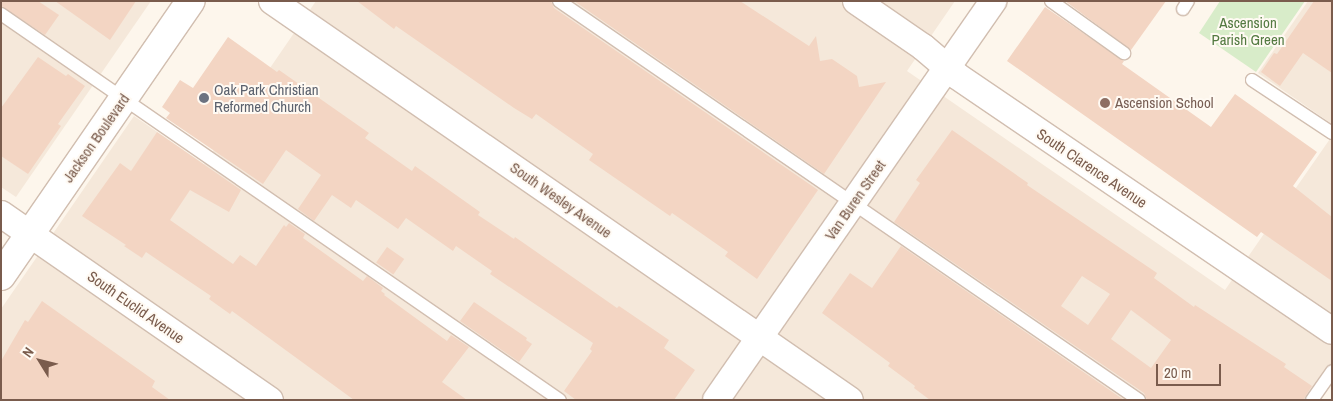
<!DOCTYPE html>
<html>
<head>
<meta charset="utf-8">
<style>
	body { margin:0 }
	#map { position:relative; width:1333px; height:401px; overflow:hidden; background:#fdf6ec; font-family:"Archivo Narrow",sans-serif }
	div>[style] { position:absolute }
	[style*='--x'] { left:calc(var(--x)*1px); top:calc(var(--y)*1px); width:calc(var(--w)*1px); rotate:calc(var(--a)*1deg) }
	.residential>* { inset:0; background:#f5e8da }
	.green>* { inset:0; background:#d8ecc9 }
	.building>* { inset:0; background:#f3d5c3; transform-origin:0 0 }
	.roads { filter:drop-shadow(1px 0 #d1beb0) drop-shadow(-1px 0 #d1beb0) drop-shadow(0 1px #d1beb0) drop-shadow(0 -1px #d1beb0) }
	.lane>* { height:12px; margin:-6px; padding:0 6px; transform-origin:6px; border-radius:6px; background:#fff }
	.street>* { height:26px; margin:-13px; padding:0 13px; transform-origin:13px; border-radius:13px; background:#fff }
	.secondary>* { height:28px; margin:-14px; padding:0 14px; transform-origin:14px; border-radius:14px; background:#fff }
	.dots>* { width:14px; height:14px; translate:-50% -50%; box-sizing:border-box; border:2px solid #fffaf3; border-radius:50% }
	span { translate:-50% -50%; white-space:nowrap; text-align:center; line-height:1.15; -webkit-text-stroke:4px #fffaf3; paint-order:stroke }
	.park-label { font-size:15px; color:#537a41 }
	.worship-label { font-size:15px; color:#5b616d }
	.left { translate:0 -50%; text-align:left }
	.education-label { font-size:15px; color:#785e54 }
	.street-label { font-size:15px; color:#7a5c4d }
	.frame { position:absolute; inset:0; border:2px solid #7a5c4d; pointer-events:none }
	.north { position:absolute; left:15px; top:336px; width:50px; height:50px; -webkit-text-stroke:4px #fffaf3; paint-order:stroke; rotate:306deg; font-size:14px; font-weight:700; line-height:20px; text-align:center; color:#7a5c4d }
	.north::after { content:''; display:block; margin:auto; width:18px; height:22px; background:#7a5c4d; clip-path:polygon(50% 0,100% 100%,50% 72%,0 100%) }
	.scale { position:absolute; left:1156px; top:364px; width:65px; height:22px; box-sizing:border-box; border:2px solid #7a5c4d; border-top:0; padding-left:6px; font-size:15px; line-height:18px; white-space:nowrap; color:#7a5c4d; -webkit-text-stroke:4px #fffaf3; paint-order:stroke }
</style>
</head>
<body>
<div id="map">
	<div class="residential">
		<i style="clip-path:polygon(1px 1px,151px 1px,16px 197px,1px 187px)"></i>
		<i style="clip-path:polygon(316px 1px,955px 1px,907px 71px,1225px 290px,1332px 136px,1332px 371px,1312px 400px,1px 400px,1px 309px,134px 116px,204px 164px)"></i>
		<i style="clip-path:polygon(1308px 1px,1332px 1px,1332px 124px,1258px 73px)"></i>
	</div>
	<div class="green">
		<i style="clip-path:polygon(1220px 1px,1305px 1px,1256px 72px,1199px 33px)"></i>
	</div>
	<div class="building">
		<i style="clip-path:polygon(1px 1px,38px 1px,59px 15px,45px 35px,1px 6px)"></i>
		<i style="clip-path:polygon(55px 1px,136px 1px,110px 40px)"></i>
		<i style="clip-path:polygon(357px 1px,551px 1px,554px 8px,818px 190px,757px 279px,725px 256px,728px 252px,698px 231px,672px 213px,670px 216px,589px 160px,593px 154px,536px 114px,532px 119px,514px 108px,396px 26px,394px 29px)"></i>
		<i style="clip-path:polygon(574px 1px,740px 1px,809px 46px,816px 36px,820px 61px,832px 59px,857px 76px,859px 87px,886px 82px,824px 174px)"></i>
		<i style="clip-path:polygon(1065px 1px,1166px 1px,1131px 50px)"></i>
		<i style="clip-path:polygon(1314px 1px,1332px 1px,1332px 73px,1303px 53px,1280px 86px,1261px 72px,1274px 53px,1277px 54px)"></i>
		<i style="clip-path:polygon(1045px 7px,1124px 61px,1122px 64px,1211px 127px,1235px 94px,1317px 152px,1293px 186px,1332px 217px,1332px 281px,1261px 232px,1257px 237px,1007px 61px)"></i>
		<i style="clip-path:polygon(228px 37px,277px 72px,279px 70px,369px 133px,365px 138px,412px 171px,415px 166px,480px 212px,478px 215px,514px 239px,515px 237px,617px 308px,619px 306px,669px 340px,664px 348px,695px 370px,674px 400px,576px 400px,564px 391px,592px 351px,590px 349px,593px 343px,490px 274px,492px 271px,456px 246px,453px 251px,406px 218px,398px 229px,356px 200px,351px 208px,332px 195px,314px 221px,298px 209px,321px 175px,286px 150px,263px 184px,166px 118px,170px 113px,162px 107px,180px 80px,193px 88px)"></i>
		<i style="clip-path:polygon(38px 57px,66px 76px,68px 74px,85px 86px,58px 124px,61px 126px,28px 174px,1px 156px,1px 108px)"></i>
		<i style="clip-path:polygon(evenodd,952px 130px,1028px 183px,1027px 185px,1157px 273px,1154px 278px,1194px 307px,1195px 305px,1286px 364px,1284px 367px,1312px 386px,1303px 400px,1147px 400px,1144px 393px,894px 222px,920px 183px,916px 180px,952px 130px,1082px 276px,1110px 294px,1088px 325px,1061px 306px,1082px 276px,952px 130px,1131px 310px,1171px 340px,1151px 368px,1111px 339px,1131px 310px)"></i>
		<i style="clip-path:polygon(157px 132px,241px 190px,229px 212px,190px 190px,170px 220px,233px 264px,240px 255px,256px 266px,284px 225px,286px 227px,289px 223px,305px 234px,303px 238px,363px 281px,367px 276px,383px 288px,381px 291px,385px 294px,384px 295px,447px 341px,451px 335px,469px 347px,442px 382px,467px 400px,354px 400px,232px 311px,230px 314px,209px 299px,211px 296px,165px 265px,146px 252px,142px 258px,124px 246px,126px 245px,82px 216px,120px 163px,131px 171px)"></i>
		<i style="clip-path:polygon(901px 246px,1124px 400px,930px 400px,914px 388px,915px 386px,888px 366px,890px 363px,822px 313px,850px 273px,872px 288px)"></i>
		<i style="left:387px;top:247px;width:21px;height:19px;rotate:35deg"></i>
		<i style="clip-path:polygon(42px 301px,155px 381px,152px 387px,170px 400px,1px 400px,1px 361px,25px 320px,28px 322px)"></i>
		<i style="clip-path:polygon(474px 302px,527px 338px,526px 340px,532px 344px,519px 362px,460px 321px)"></i>
	</div>
	<div class="roads">
		<div class="lane">
			<i style="--x:559;--y:1;--w:704;--a:34.53"></i>
			<i style="--x:1051;--y:1;--w:90;--a:35.5"></i>
			<i style="--x:1183;--y:9;--w:9;--a:-58"></i>
			<i style="--x:1;--y:14;--w:679;--a:34.63"></i>
			<i style="--x:1252;--y:80;--w:96;--a:33.5"></i>
			<i style="--x:1312;--y:400;--w:35;--a:-55"></i>
		</div>
		<div class="street">
			<i style="--x:272;--y:1;--w:702;--a:34.62"></i>
			<i style="--x:856;--y:1;--w:81;--a:34.5"></i>
			<i style="--x:923;--y:47;--w:45;--a:40.5"></i>
			<i style="--x:957;--y:76;--w:453;--a:34.2"></i>
			<i style="--x:1;--y:214;--w:327;--a:34.7"></i>
			<i style="--x:716;--y:400;--w:486;--a:-55.2"></i>
		</div>
		<div class="secondary">
			<i style="--x:1;--y:276;--w:334;--a:-55.4"></i>
		</div>
	</div>
	<div class="dots">
		<i style="left:204px;top:98px;background:#6b7280"></i>
		<i style="left:1105px;top:103px;background:#8d6e63"></i>
	</div>
	<div class="park-label">
		<span style="left:1248px;top:31px">Ascension<br>Parish Green</span>
	</div>
	<div class="worship-label">
		<span class="left" style="left:214px;top:98px">Oak Park Christian<br>Reformed Church</span>
	</div>
	<div class="education-label">
		<span class="left" style="left:1115px;top:103px">Ascension School</span>
	</div>
	<div class="street-label">
		<span style="left:96px;top:138px;rotate:-55deg">Jackson Boulevard</span>
		<span style="left:1092px;top:168px;rotate:34deg">South Clarence Avenue</span>
		<span style="left:561px;top:200px;rotate:35deg">South Wesley Avenue</span>
		<span style="left:855px;top:200px;rotate:-55deg">Van Buren Street</span>
		<span style="left:136px;top:307px;rotate:35deg">South Euclid Avenue</span>
	</div>
	<div class="frame"></div>
	<div class="north">N</div>
	<div class="scale">20 m</div>
</div>
</body>
</html>
